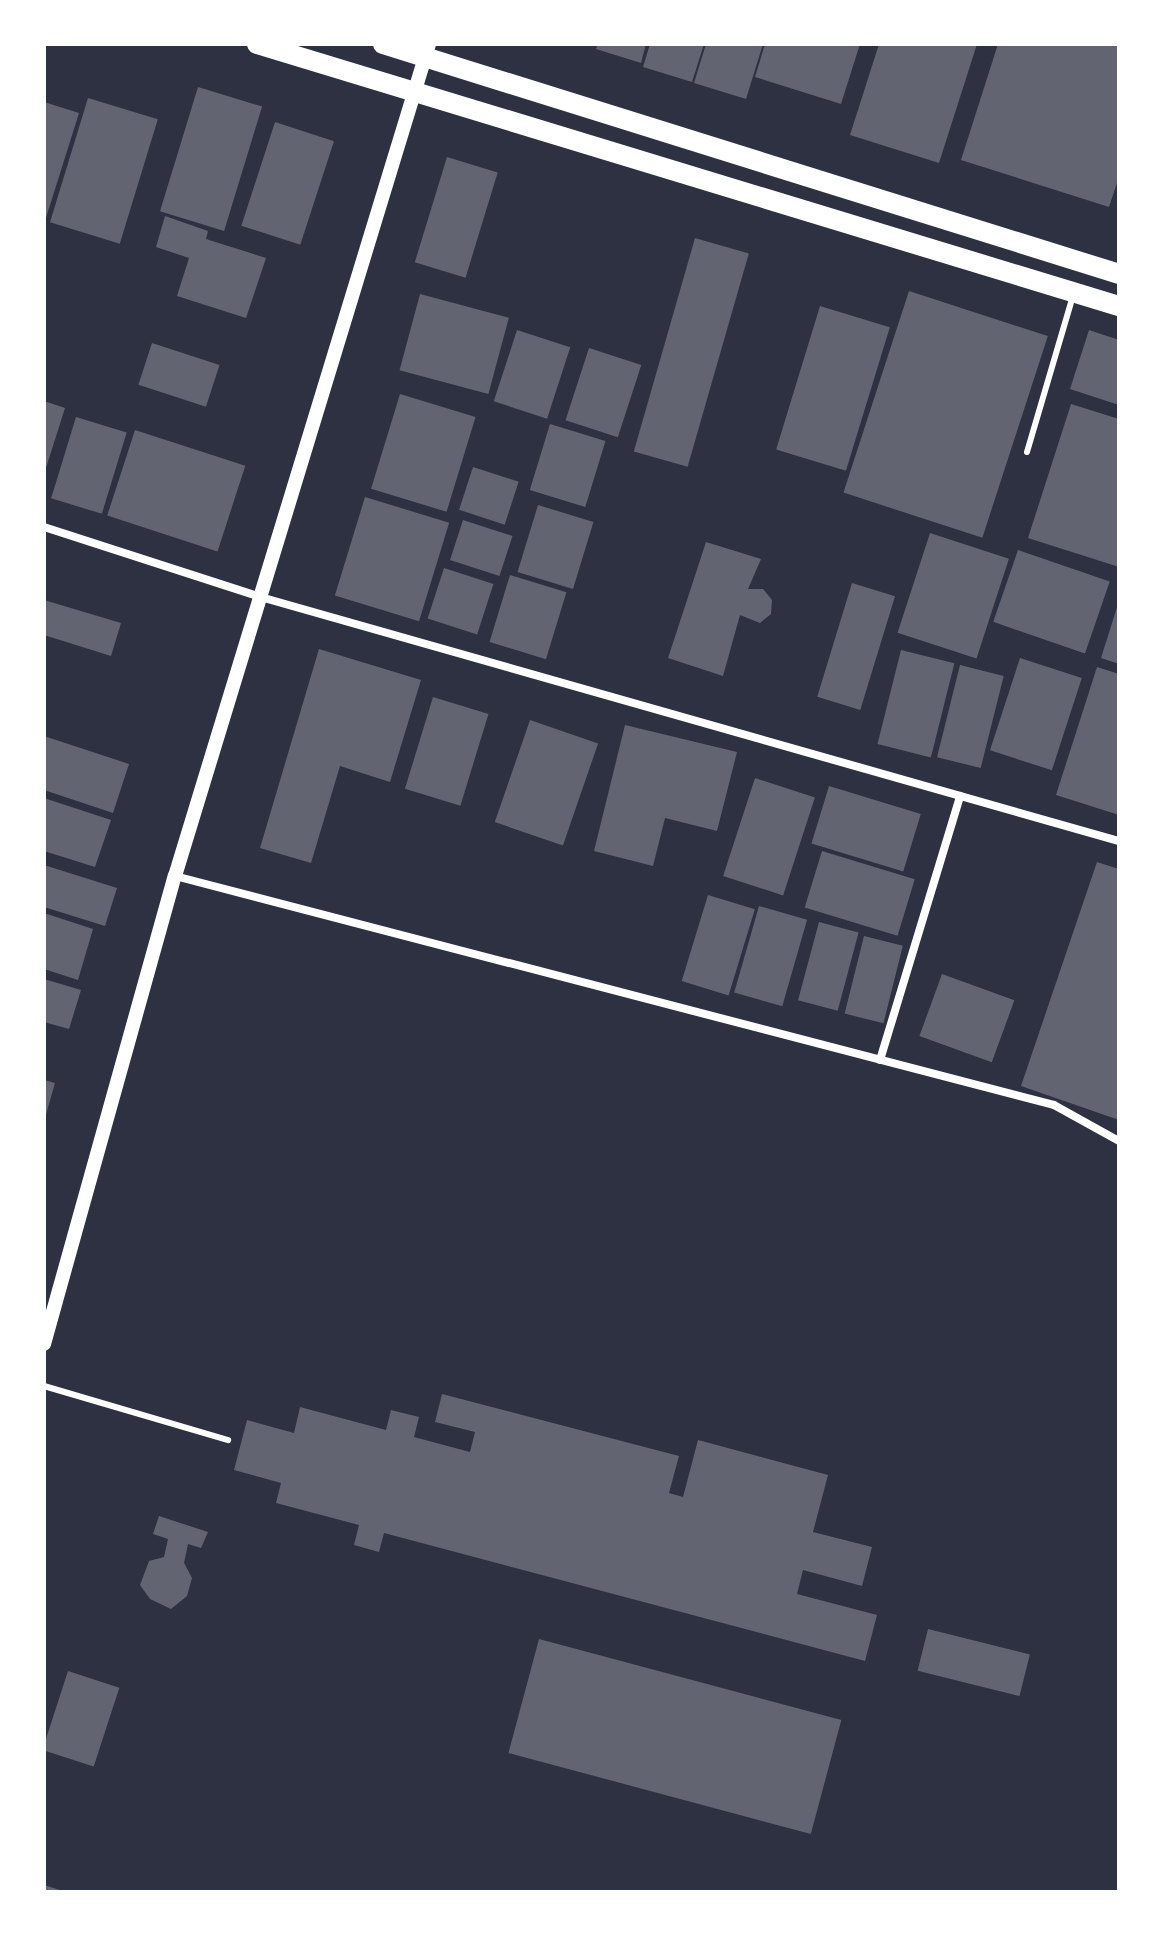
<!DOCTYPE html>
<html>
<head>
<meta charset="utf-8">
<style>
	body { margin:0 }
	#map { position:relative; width:1163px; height:1936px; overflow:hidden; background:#2d3142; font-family:Inter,sans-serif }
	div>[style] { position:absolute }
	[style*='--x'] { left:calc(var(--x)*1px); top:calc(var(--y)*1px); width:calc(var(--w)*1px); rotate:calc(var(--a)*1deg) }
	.building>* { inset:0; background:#626471; transform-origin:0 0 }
	.service>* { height:6px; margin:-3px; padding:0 3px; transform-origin:3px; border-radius:3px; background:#fff }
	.minor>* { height:8px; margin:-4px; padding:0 4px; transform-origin:4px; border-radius:4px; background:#fff }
	.tertiary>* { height:14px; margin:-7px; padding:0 7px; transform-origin:7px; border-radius:7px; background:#fff }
	.primary>* { height:20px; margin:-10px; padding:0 10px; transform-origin:10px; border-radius:10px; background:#fff }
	span { translate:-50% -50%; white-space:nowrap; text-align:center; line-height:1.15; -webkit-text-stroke:8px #fff; paint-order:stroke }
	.frame { position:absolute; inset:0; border:46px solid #fff; pointer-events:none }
</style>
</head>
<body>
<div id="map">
	<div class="building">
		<i style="clip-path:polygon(598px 44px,646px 44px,641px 63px,596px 49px)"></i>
		<i style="clip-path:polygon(650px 44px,704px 44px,692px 82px,643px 67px)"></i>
		<i style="clip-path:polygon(706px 44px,763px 44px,746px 99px,694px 83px)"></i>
		<i style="clip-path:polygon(765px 44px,860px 44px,841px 104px,755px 77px)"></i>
		<i style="clip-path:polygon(879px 44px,977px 44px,939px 163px,850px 135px)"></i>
		<i style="clip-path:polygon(998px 44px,1119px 44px,1119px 177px,1109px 207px,961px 160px)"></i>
		<i style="left:198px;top:87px;width:67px;height:130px;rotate:17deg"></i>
		<i style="left:88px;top:98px;width:73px;height:130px;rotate:17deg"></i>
		<i style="clip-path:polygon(44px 102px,79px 113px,45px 221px,44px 221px)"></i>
		<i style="left:275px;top:122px;width:62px;height:109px;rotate:18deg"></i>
		<i style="left:447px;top:157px;width:53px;height:110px;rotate:17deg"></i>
		<i style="clip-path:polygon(165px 216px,208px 231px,206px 239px,266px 258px,246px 318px,177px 296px,189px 258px,156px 247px)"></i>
		<i style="left:695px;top:238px;width:56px;height:222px;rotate:16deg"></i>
		<i style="left:909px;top:291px;width:146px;height:212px;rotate:18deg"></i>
		<i style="left:420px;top:294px;width:92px;height:79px;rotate:15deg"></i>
		<i style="left:820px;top:306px;width:73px;height:150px;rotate:17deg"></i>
		<i style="left:517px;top:330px;width:56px;height:75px;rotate:18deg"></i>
		<i style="clip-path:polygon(1089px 330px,1119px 340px,1119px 405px,1070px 389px)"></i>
		<i style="left:152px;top:343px;width:71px;height:44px;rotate:18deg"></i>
		<i style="left:589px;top:348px;width:55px;height:76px;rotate:18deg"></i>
		<i style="left:400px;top:394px;width:79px;height:99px;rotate:17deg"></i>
		<i style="clip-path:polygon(44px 401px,65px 408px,45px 471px,44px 471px)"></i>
		<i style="clip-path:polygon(1071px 404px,1119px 419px,1119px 567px,1028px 538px)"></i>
		<i style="left:76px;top:417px;width:53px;height:85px;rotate:17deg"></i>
		<i style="left:550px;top:424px;width:58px;height:69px;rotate:17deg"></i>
		<i style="left:135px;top:430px;width:116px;height:90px;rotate:18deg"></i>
		<i style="left:473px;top:467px;width:48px;height:45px;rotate:18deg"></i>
		<i style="left:365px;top:497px;width:88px;height:103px;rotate:17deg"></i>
		<i style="left:538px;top:505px;width:58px;height:70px;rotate:17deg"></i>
		<i style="left:463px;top:520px;width:52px;height:42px;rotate:18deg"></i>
		<i style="left:930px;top:533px;width:83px;height:105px;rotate:18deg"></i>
		<i style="clip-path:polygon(706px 542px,761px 559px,748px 589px,763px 589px,772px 600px,771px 614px,760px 623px,740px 615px,723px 676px,668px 658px)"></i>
		<i style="left:1018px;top:550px;width:97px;height:76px;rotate:19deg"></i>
		<i style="left:444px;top:568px;width:52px;height:53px;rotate:18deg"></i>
		<i style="left:510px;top:575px;width:59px;height:70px;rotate:17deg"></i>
		<i style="left:852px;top:583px;width:45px;height:119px;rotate:17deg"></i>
		<i style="clip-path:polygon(44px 600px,121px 623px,111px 656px,44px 635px)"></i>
		<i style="clip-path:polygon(1118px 604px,1119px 605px,1119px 664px,1101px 658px)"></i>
		<i style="clip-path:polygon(319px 649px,421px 680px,390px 782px,340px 766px,311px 863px,260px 848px)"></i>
		<i style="left:901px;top:650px;width:55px;height:97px;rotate:14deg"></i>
		<i style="left:1020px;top:658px;width:65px;height:97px;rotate:18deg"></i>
		<i style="left:960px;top:665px;width:45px;height:95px;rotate:14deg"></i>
		<i style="clip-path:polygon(1097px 667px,1119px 674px,1119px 815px,1056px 795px)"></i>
		<i style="left:433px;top:697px;width:58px;height:96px;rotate:17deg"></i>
		<i style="left:530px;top:720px;width:72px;height:108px;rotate:19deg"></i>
		<i style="clip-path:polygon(625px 725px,737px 752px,717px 831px,665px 818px,653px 866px,594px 851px)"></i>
		<i style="clip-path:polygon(44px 736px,129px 764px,113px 813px,44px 790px)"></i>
		<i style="left:755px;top:778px;width:63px;height:103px;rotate:18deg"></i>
		<i style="left:829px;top:786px;width:96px;height:60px;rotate:17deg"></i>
		<i style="clip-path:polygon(44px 798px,111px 820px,95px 867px,44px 851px)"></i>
		<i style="left:822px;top:851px;width:97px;height:59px;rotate:17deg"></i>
		<i style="clip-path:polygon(1097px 862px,1119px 869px,1119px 1120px,1021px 1086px)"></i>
		<i style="clip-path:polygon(44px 865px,117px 888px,105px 926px,44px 907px)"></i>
		<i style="left:708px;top:895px;width:49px;height:90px;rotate:17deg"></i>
		<i style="left:759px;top:906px;width:50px;height:90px;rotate:16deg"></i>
		<i style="clip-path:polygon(44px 913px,93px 929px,78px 980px,44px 969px)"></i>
		<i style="left:819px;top:922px;width:41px;height:81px;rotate:15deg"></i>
		<i style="left:864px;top:936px;width:40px;height:80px;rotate:14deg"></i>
		<i style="left:942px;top:974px;width:77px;height:66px;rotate:20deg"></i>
		<i style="clip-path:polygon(44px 979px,81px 990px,69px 1029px,44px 1022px)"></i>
		<i style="clip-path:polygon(44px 1080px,55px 1083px,45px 1118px,44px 1118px)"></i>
		<i style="clip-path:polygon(442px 1394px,679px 1456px,669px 1493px,683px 1497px,698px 1440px,828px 1475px,813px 1532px,872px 1547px,862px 1586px,803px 1570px,797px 1594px,877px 1615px,865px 1661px,384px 1533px,379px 1552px,354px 1545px,359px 1525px,276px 1503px,281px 1483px,234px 1470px,247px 1420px,294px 1433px,300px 1407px,386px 1430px,391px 1410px,419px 1417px,414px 1437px,470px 1452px,475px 1432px,435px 1422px)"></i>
		<i style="clip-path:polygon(159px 1516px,208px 1532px,201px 1548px,188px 1544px,184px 1563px,192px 1578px,187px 1596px,171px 1609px,150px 1599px,140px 1585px,149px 1561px,164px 1557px,168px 1539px,153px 1534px)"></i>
		<i style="left:928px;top:1629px;width:105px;height:43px;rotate:14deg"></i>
		<i style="left:539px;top:1639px;width:313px;height:118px;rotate:15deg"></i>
		<i style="left:68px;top:1671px;width:54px;height:83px;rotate:18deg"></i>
		<i style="clip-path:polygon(44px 1885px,63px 1891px,63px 1892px,44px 1892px)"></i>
	</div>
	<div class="service">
		<i style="--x:1027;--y:452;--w:163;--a:-73.6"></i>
		<i style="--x:44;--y:1386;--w:192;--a:16.4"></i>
	</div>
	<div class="minor">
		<i style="--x:44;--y:527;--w:231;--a:17.9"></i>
		<i style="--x:264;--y:598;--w:889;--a:15.87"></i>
		<i style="--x:175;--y:876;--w:908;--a:14.6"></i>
		<i style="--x:1054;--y:1105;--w:74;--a:29"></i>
		<i style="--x:880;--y:1060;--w:276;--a:-73.1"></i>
	</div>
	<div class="tertiary">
		<i style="--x:44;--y:1344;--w:486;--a:-74.4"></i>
		<i style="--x:175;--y:876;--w:870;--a:-73.02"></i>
	</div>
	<div class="primary">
		<i style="--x:257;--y:44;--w:901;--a:16.91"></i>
		<i style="--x:383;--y:44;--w:771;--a:17.35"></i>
	</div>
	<div class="frame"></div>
</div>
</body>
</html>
